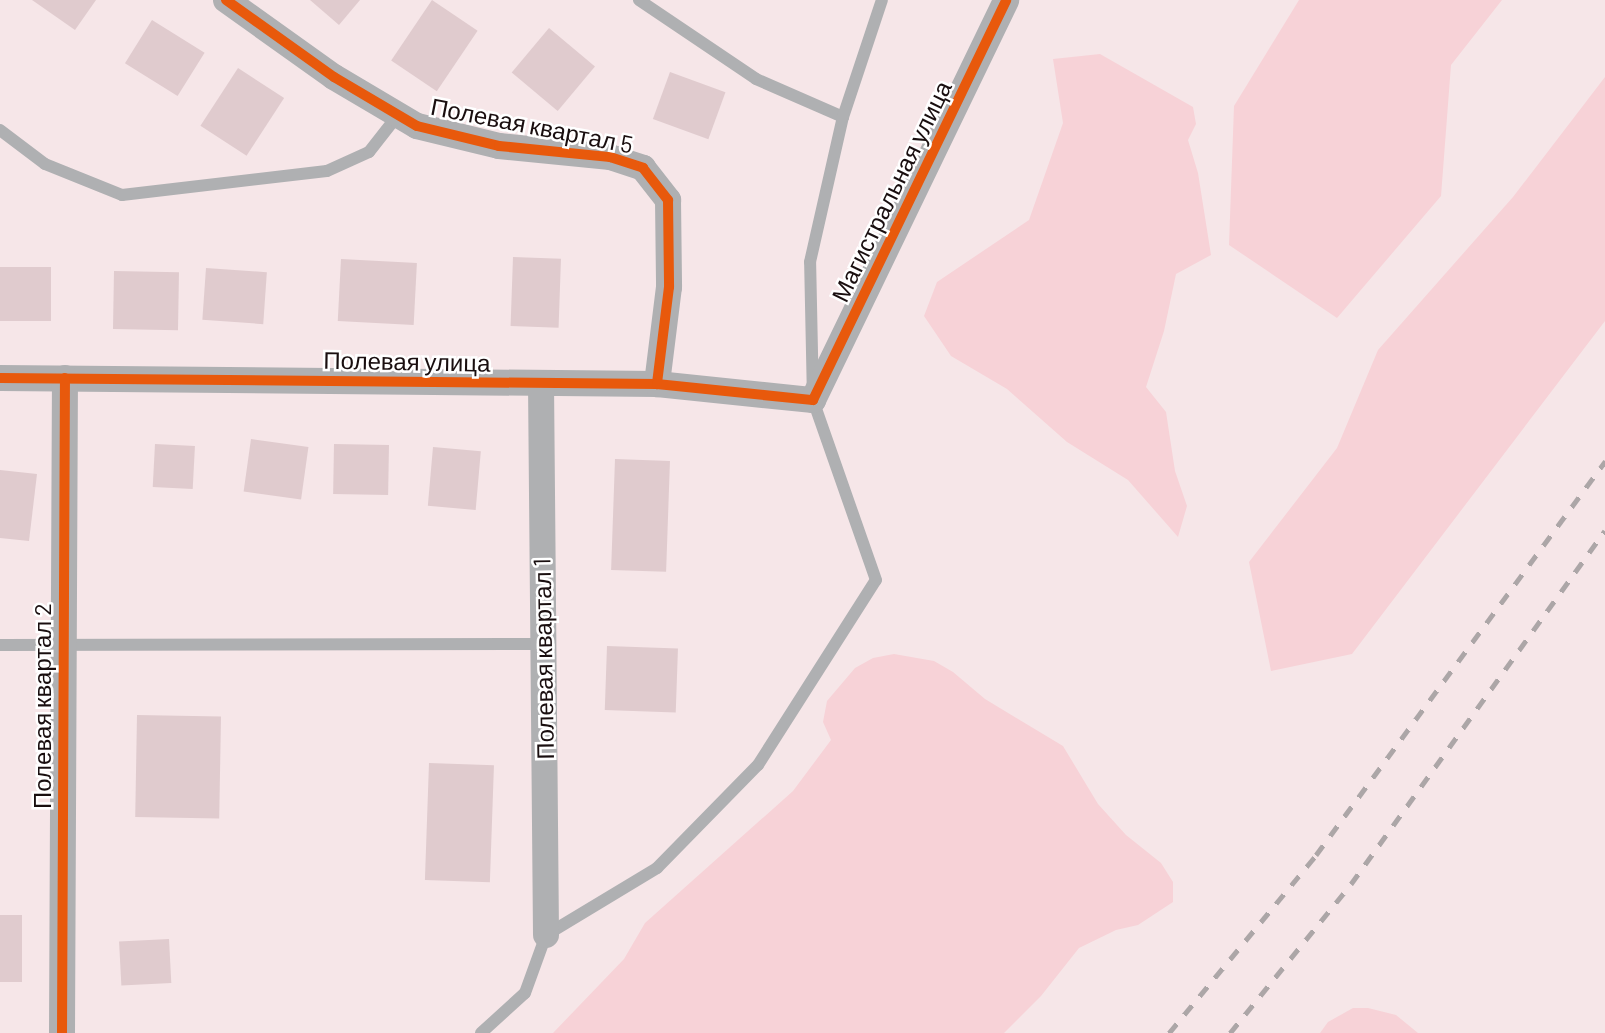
<!DOCTYPE html>
<html>
<head>
<meta charset="utf-8">
<style>
	body { margin:0 }
	#map { position:relative; width:1605px; height:1033px; overflow:hidden; background:#f6e6e8; font-family:Barlow,sans-serif }
	div>[style] { position:absolute }
	[style*='--x'] { left:calc(var(--x)*1px); top:calc(var(--y)*1px); width:calc(var(--w)*1px); rotate:calc(var(--a)*1deg) }
	.green>* { inset:0; background:#f7d2d7 }
	.building>* { inset:0; background:#e0cbce; transform-origin:0 0 }
	.service>* { height:12px; margin:-6px; padding:0 6px; transform-origin:6px; border-radius:6px; background:#afb0b2 }
	.minor>* { height:26px; margin:-13px; padding:0 13px; transform-origin:13px; border-radius:13px; background:#afb0b2 }
	.rail>* { height:5px; margin-top:-2.5px; transform-origin:0; background:repeating-linear-gradient(90deg,#aca6a7 0 12px,transparent 0 24px) }
	.cycleway>* { height:10px; margin:-5px; padding:0 5px; transform-origin:5px; border-radius:5px; background:#e8590c }
	span { translate:-50% -50%; white-space:nowrap; text-align:center; line-height:1.15; -webkit-text-stroke:5px #fff; paint-order:stroke }
	.street-label { font-size:24px; color:#190e0f }
</style>
</head>
<body>
<div id="map">
	<div class="green">
		<i style="clip-path:polygon(1299px 0,1502px 0,1451px 65px,1441px 196px,1337px 318px,1229px 245px,1234px 106px)"></i>
		<i style="clip-path:polygon(1100px 54px,1193px 107px,1196px 124px,1188px 140px,1198px 173px,1211px 255px,1176px 274px,1164px 331px,1146px 387px,1166px 412px,1175px 471px,1187px 506px,1178px 537px,1128px 480px,1067px 442px,1007px 389px,951px 356px,924px 316px,937px 282px,1029px 220px,1063px 123px,1053px 59px)"></i>
		<i style="clip-path:polygon(1605px 77px,1605px 321px,1352px 654px,1271px 671px,1249px 562px,1337px 448px,1378px 350px,1513px 197px)"></i>
		<i style="clip-path:polygon(894px 654px,934px 661px,953px 672px,985px 699px,1063px 746px,1098px 804px,1126px 835px,1161px 863px,1173px 882px,1173px 902px,1138px 925px,1116px 930px,1079px 948px,1041px 996px,1004px 1033px,553px 1033px,624px 959px,645px 923px,793px 791px,831px 740px,823px 722px,827px 701px,855px 668px,873px 658px)"></i>
		<i style="clip-path:polygon(1353px 1008px,1368px 1008px,1396px 1015px,1418px 1033px,1320px 1033px,1328px 1022px)"></i>
	</div>
	<div class="building">
		<i style="clip-path:polygon(32px 0,96px 0,75px 30px)"></i>
		<i style="clip-path:polygon(310px 0,360px 0,339px 25px)"></i>
		<i style="left:432px;top:0;width:55px;height:73px;rotate:34deg"></i>
		<i style="left:152px;top:20px;width:62px;height:51px;rotate:32deg"></i>
		<i style="left:549px;top:28px;width:60px;height:58px;rotate:40deg"></i>
		<i style="left:238px;top:68px;width:55px;height:69px;rotate:33deg"></i>
		<i style="left:670px;top:72px;width:59px;height:50px;rotate:20deg"></i>
		<i style="left:513px;top:257px;width:48px;height:69px;rotate:2deg"></i>
		<i style="left:341px;top:259px;width:76px;height:62px;rotate:3deg"></i>
		<i style="left:0;top:267px;width:51px;height:54px"></i>
		<i style="left:206px;top:268px;width:61px;height:52px;rotate:4deg"></i>
		<i style="left:114px;top:271px;width:65px;height:58px;rotate:1deg"></i>
		<i style="left:251px;top:439px;width:58px;height:53px;rotate:8deg"></i>
		<i style="left:155px;top:444px;width:40px;height:43px;rotate:3deg"></i>
		<i style="left:334px;top:444px;width:55px;height:50px;rotate:1deg"></i>
		<i style="left:433px;top:447px;width:48px;height:59px;rotate:5deg"></i>
		<i style="left:615px;top:459px;width:55px;height:111px;rotate:2deg"></i>
		<i style="clip-path:polygon(0 470px,37px 474px,29px 541px,0 538px)"></i>
		<i style="left:607px;top:646px;width:71px;height:64px;rotate:2deg"></i>
		<i style="left:137px;top:715px;width:84px;height:102px;rotate:1deg"></i>
		<i style="left:429px;top:763px;width:65px;height:117px;rotate:2deg"></i>
		<i style="left:0;top:915px;width:22px;height:67px"></i>
		<i style="left:169px;top:939px;width:44px;height:50px;rotate:87deg"></i>
	</div>
	<div class="service">
		<i style="--x:639;--y:0;--w:141;--a:34"></i>
		<i style="--x:756;--y:79;--w:95;--a:23.6"></i>
		<i style="--x:0;--y:130;--w:56;--a:37.1"></i>
		<i style="--x:45;--y:164;--w:83;--a:21.9"></i>
		<i style="--x:122;--y:195;--w:206;--a:-6.7"></i>
		<i style="--x:327;--y:171;--w:46;--a:-24.3"></i>
		<i style="--x:369;--y:152;--w:47;--a:-51.9"></i>
		<i style="--x:0;--y:645;--w:543;--a:-0.11"></i>
		<i style="--x:481;--y:1033;--w:59;--a:-42.3"></i>
		<i style="--x:525;--y:993;--w:62;--a:-70.1"></i>
		<i style="--x:546;--y:935;--w:130;--a:-31.1"></i>
		<i style="--x:657;--y:868;--w:144;--a:-45.6"></i>
		<i style="--x:758;--y:765;--w:219;--a:-57.5"></i>
		<i style="--x:876;--y:580;--w:191;--a:-109.3"></i>
		<i style="--x:813;--y:400;--w:138;--a:-91.2"></i>
		<i style="--x:810;--y:262;--w:149;--a:-77.2"></i>
		<i style="--x:843;--y:117;--w:123;--a:-71.6"></i>
	</div>
	<div class="minor">
		<i style="--x:226;--y:0;--w:133;--a:35.5"></i>
		<i style="--x:334;--y:77;--w:96;--a:30.6"></i>
		<i style="--x:417;--y:126;--w:84;--a:13.7"></i>
		<i style="--x:499;--y:146;--w:112;--a:5.7"></i>
		<i style="--x:610;--y:157;--w:35;--a:18"></i>
		<i style="--x:643;--y:168;--w:41;--a:52"></i>
		<i style="--x:668;--y:200;--w:87;--a:89.3"></i>
		<i style="--x:669;--y:287;--w:98;--a:97.1"></i>
		<i style="--x:0;--y:378;--w:657;--a:0.52"></i>
		<i style="--x:657;--y:384;--w:157;--a:5.9"></i>
		<i style="--x:813;--y:400;--w:444;--a:-64.2"></i>
		<i style="--x:541;--y:383;--w:552;--a:89.48"></i>
		<i style="--x:62;--y:1033;--w:655;--a:-89.74"></i>
	</div>
	<div class="rail">
		<i style="--x:1169;--y:1033;--w:231;--a:-50.4"></i>
		<i style="--x:1316;--y:855;--w:489;--a:-53.7"></i>
		<i style="--x:1230;--y:1033;--w:192;--a:-50.9"></i>
		<i style="--x:1351;--y:884;--w:435;--a:-54.3"></i>
	</div>
	<div class="cycleway">
		<i style="--x:226;--y:0;--w:133;--a:35.5"></i>
		<i style="--x:334;--y:77;--w:96;--a:30.6"></i>
		<i style="--x:417;--y:126;--w:84;--a:13.7"></i>
		<i style="--x:499;--y:146;--w:112;--a:5.7"></i>
		<i style="--x:610;--y:157;--w:35;--a:18"></i>
		<i style="--x:643;--y:168;--w:41;--a:52"></i>
		<i style="--x:668;--y:200;--w:87;--a:89.3"></i>
		<i style="--x:669;--y:287;--w:98;--a:97.1"></i>
		<i style="--x:0;--y:378;--w:657;--a:0.52"></i>
		<i style="--x:657;--y:384;--w:157;--a:5.9"></i>
		<i style="--x:813;--y:400;--w:444;--a:-64.2"></i>
		<i style="--x:62;--y:1033;--w:655;--a:-89.74"></i>
	</div>
	<div class="street-label">
		<span style="left:532px;top:125px;rotate:11deg">Полевая квартал 5</span>
		<span style="left:891px;top:191px;rotate:-64deg">Магистральная улица</span>
		<span style="left:407px;top:361px;rotate:1deg">Полевая улица</span>
		<span style="left:543px;top:659px;rotate:-91deg">Полевая квартал 1</span>
		<span style="left:42px;top:706px;rotate:-90deg">Полевая квартал 2</span>
	</div>
</div>
</body>
</html>
